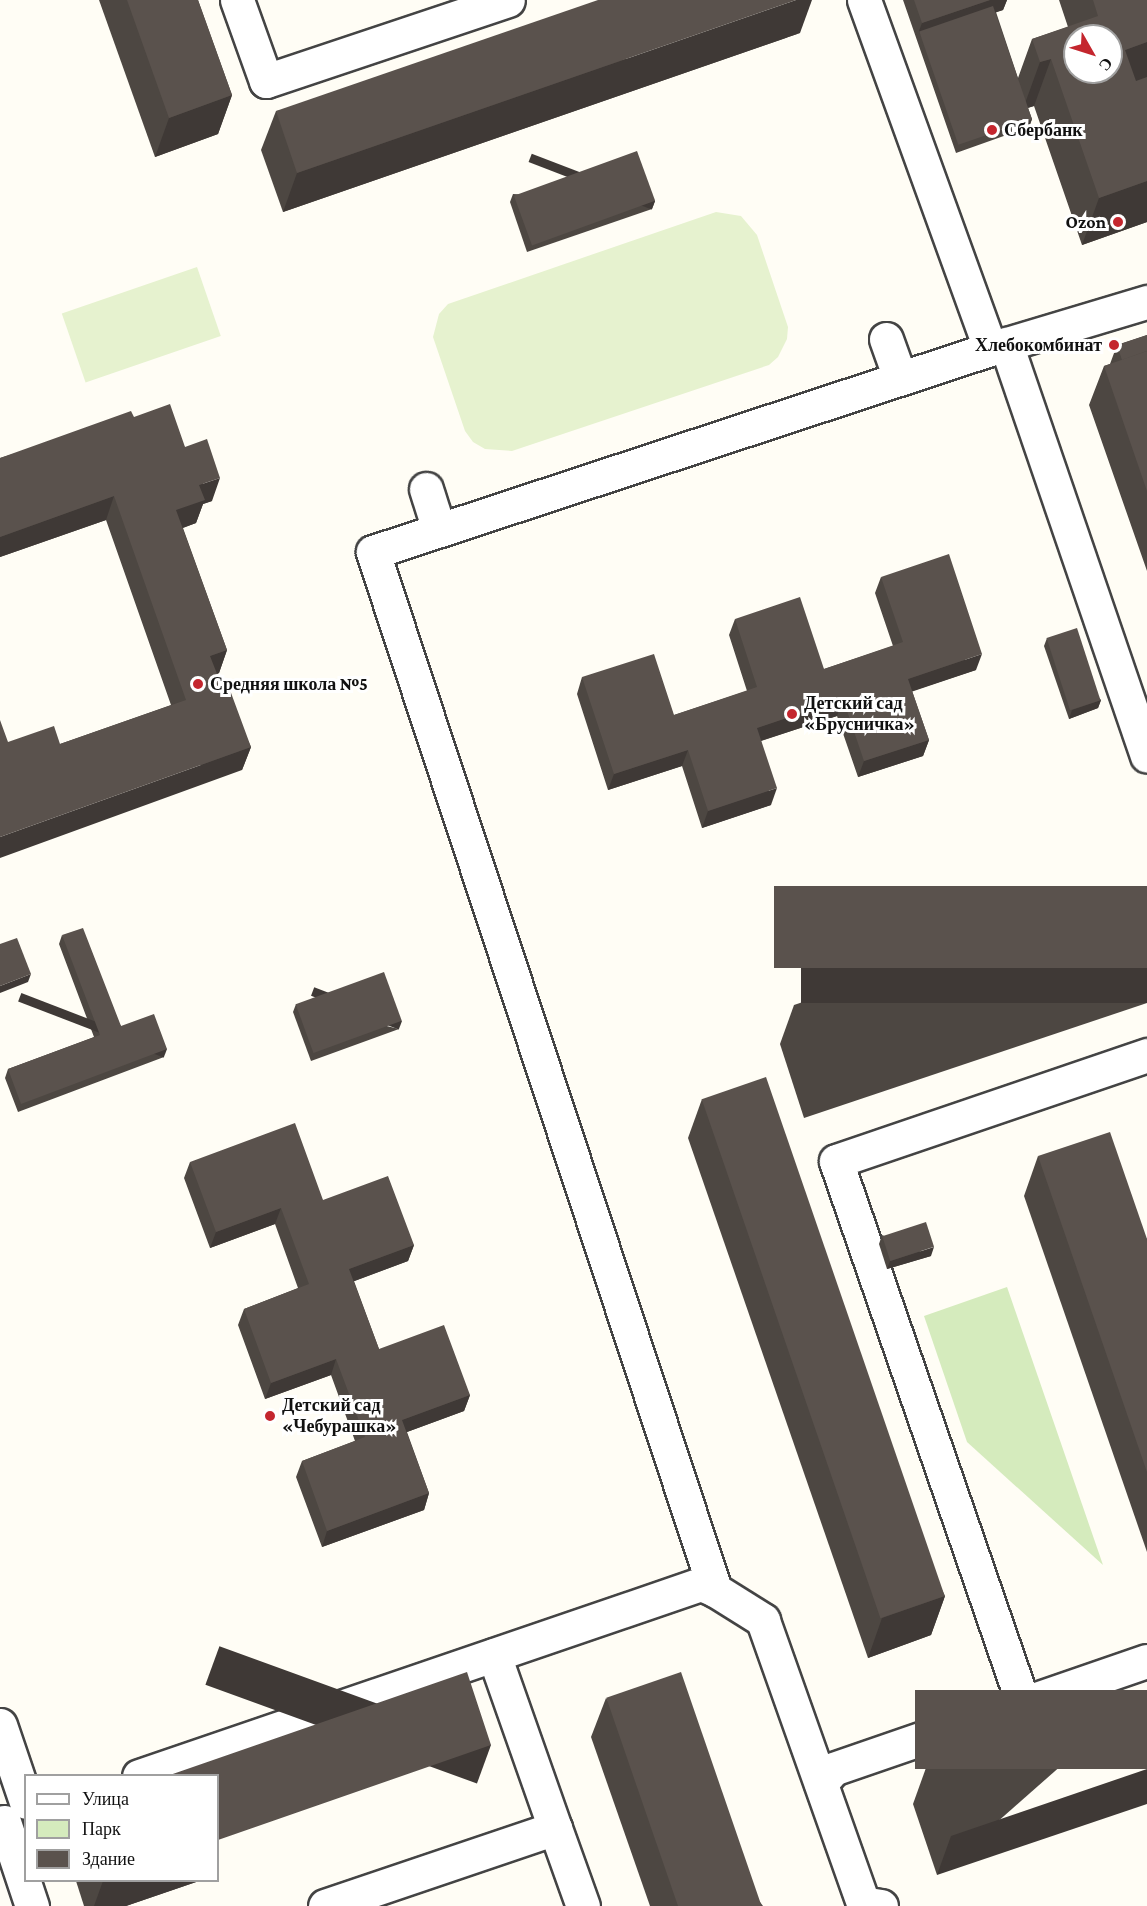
<!DOCTYPE html>
<html>
<head>
<meta charset="utf-8">
<style>
	body { margin:0 }
	#map { position:relative; width:1147px; height:1906px; overflow:hidden; background:#fffdf5; font-family:"Crimson Pro",serif }
	div>[style] { position:absolute }
	[style*='--x'] { left:calc(var(--x)*1px); top:calc(var(--y)*1px); width:calc(var(--w)*1px); rotate:calc(var(--a)*1deg) }
	.green>* { inset:0; background:#d5ebbd }
	.pitch>* { inset:0; background:#e6f2cf; transform-origin:0 0 }
	.roads { filter:drop-shadow(2px 0 #444) drop-shadow(-2px 0 #444) drop-shadow(0 2px #444) drop-shadow(0 -2px #444) }
	.minor>* { height:33px; margin:-16.5px; padding:0 16.5px; transform-origin:16.5px; border-radius:16.5px; background:#fff }
	.wall>* { inset:0; background:#4d4742 }
	.shaded-wall>* { inset:0; background:#3f3936; transform-origin:0 0 }
	.building>* { inset:0; background:#5a524d; transform-origin:0 0 }
	.dots>* { width:16px; height:16px; translate:-50% -50%; box-sizing:border-box; border:3px solid #fff; border-radius:50% }
	span { translate:-50% -50%; white-space:nowrap; text-align:center; line-height:1.15; -webkit-text-stroke:6px #fff; paint-order:stroke }
	.poi-label { font-size:18px; color:#111; font-weight:700 }
	.left { translate:0 -50%; text-align:left }
	.right { translate:-100% -50%; text-align:right }
	.legend { position:absolute; left:24px; top:1774px; width:195px; height:108px; box-sizing:border-box; background:#fff; border:2px solid #a0a0a0; margin:0; padding:8px 10px; list-style:none; font-size:18px; color:#111 }
	.legend li { display:flex; align-items:center; gap:12px; height:30px }
	.legend b { width:30px; border:2px solid #a0a0a0 }
	.north { position:absolute; left:1063px; top:24px; width:60px; height:60px; box-sizing:border-box; background:#fff; border:2px solid #a0a0a0; border-radius:50%; rotate:129deg; font-size:16px; font-weight:700; line-height:24px; text-align:center; color:#111 }
	.north::after { content:''; display:block; margin:auto; width:21px; height:27px; background:#c4262e; clip-path:polygon(50% 0,100% 100%,50% 72%,0 100%) }
</style>
</head>
<body>
<div id="map">
	<div class="green">
		<i style="clip-path:polygon(1007px 1287px,1103px 1565px,967px 1442px,924px 1316px)"></i>
	</div>
	<div class="pitch">
		<i style="clip-path:polygon(716px 212px,741px 216px,757px 235px,788px 327px,787px 339px,778px 357px,769px 365px,512px 451px,485px 449px,473px 442px,465px 431px,433px 337px,439px 314px,448px 304px)"></i>
		<i style="left:197px;top:267px;width:73px;height:143px;rotate:71deg"></i>
	</div>
	<div class="roads">
		<div class="minor">
			<i style="--x:237;--y:0;--w:86;--a:70.3"></i>
			<i style="--x:266;--y:81;--w:255;--a:-18.5"></i>
			<i style="--x:864;--y:0;--w:371;--a:70.1"></i>
			<i style="--x:886;--y:339;--w:41;--a:70.3"></i>
			<i style="--x:1006;--y:344;--w:435;--a:71.1"></i>
			<i style="--x:426;--y:489;--w:43;--a:72.4"></i>
			<i style="--x:494;--y:1655;--w:183;--a:70.6"></i>
			<i style="--x:1023;--y:1703;--w:573;--a:-109.04"></i>
			<i style="--x:836;--y:1161;--w:329;--a:-18.8"></i>
			<i style="--x:0;--y:1725;--w:81;--a:71.3"></i>
			<i style="--x:139;--y:1776;--w:594;--a:-18.86"></i>
			<i style="--x:701;--y:1584;--w:15;--a:23"></i>
			<i style="--x:821;--y:1783;--w:18;--a:-49"></i>
			<i style="--x:833;--y:1769;--w:332;--a:-19"></i>
			<i style="--x:4;--y:1822;--w:89;--a:71.6"></i>
			<i style="--x:325;--y:1906;--w:243;--a:-18.7"></i>
			<i style="--x:555;--y:1828;--w:83;--a:70.3"></i>
			<i style="--x:881;--y:1906;--w:18;--a:-171"></i>
			<i style="--x:863;--y:1903;--w:300;--a:-109.5"></i>
			<i style="--x:763;--y:1620;--w:57;--a:-148"></i>
			<i style="--x:715;--y:1590;--w:1093;--a:-108.24"></i>
			<i style="--x:373;--y:552;--w:650;--a:-18.21"></i>
			<i style="--x:990;--y:349;--w:164;--a:-16.7"></i>
		</div>
	</div>
	<div class="wall">
		<i style="clip-path:polygon(99px 0,198px 0,232px 95px,218px 134px,155px 157px)"></i>
		<i style="clip-path:polygon(903px 0,1007px 0,1003px 10px,996px 12px,1018px 78px,1032px 39px,1068px 27px,1059px 0,1147px 0,1147px 222px,1082px 245px,1034px 106px,1028px 108px,1032px 119px,1029px 127px,956px 153px)"></i>
		<i style="clip-path:polygon(800px 33px,283px 212px,261px 150px,276px 111px)"></i>
		<i style="clip-path:polygon(513px 194px,655px 201px,652px 209px,527px 252px,510px 202px)"></i>
		<i style="clip-path:polygon(1147px 335px,1147px 571px,1089px 405px,1104px 366px,1110px 364px,1117px 345px)"></i>
		<i style="clip-path:polygon(134px 417px,185px 447px,212px 501px,203px 504px,196px 523px,183px 528px,227px 650px,219px 673px,217px 674px,221px 684px,251px 747px,242px 770px,8px 742px,60px 744px,171px 705px,106px 520px,0 557px,0 458px)"></i>
		<i style="clip-path:polygon(881px 577px,976px 670px,912px 691px,929px 740px,923px 756px,858px 777px,837px 716px,761px 741px,771px 805px,702px 828px,682px 766px,608px 790px,577px 694px,582px 677px,674px 715px,747px 691px,729px 635px,735px 619px,824px 669px,893px 646px,875px 593px)"></i>
		<i style="clip-path:polygon(1047px 638px,1101px 700px,1098px 708px,1069px 719px,1044px 646px)"></i>
		<i style="clip-path:polygon(1147px 886px,1147px 1003px,804px 1118px,780px 1044px,794px 1005px)"></i>
		<i style="clip-path:polygon(62px 935px,121px 1026px,164px 1057px,18px 1112px,5px 1078px,8px 1069px,94px 1037px,59px 944px)"></i>
		<i style="clip-path:polygon(296px 1004px,399px 1029px,311px 1061px,293px 1012px)"></i>
		<i style="clip-path:polygon(702px 1099px,945px 1596px,931px 1635px,868px 1658px,688px 1138px)"></i>
		<i style="clip-path:polygon(1038px 1156px,1147px 1239px,1147px 1552px,1024px 1196px)"></i>
		<i style="clip-path:polygon(190px 1162px,323px 1200px,414px 1245px,408px 1261px,354px 1281px,379px 1349px,470px 1395px,464px 1411px,407px 1432px,429px 1493px,424px 1510px,322px 1547px,296px 1477px,302px 1461px,355px 1441px,331px 1375px,265px 1399px,238px 1325px,244px 1309px,298px 1288px,275px 1224px,210px 1248px,184px 1178px)"></i>
		<i style="clip-path:polygon(882px 1235px,931px 1256px,887px 1269px,879px 1244px)"></i>
		<i style="clip-path:polygon(1147px 1690px,937px 1875px,913px 1804px,927px 1765px)"></i>
		<i style="clip-path:polygon(606px 1698px,763px 1906px,650px 1906px,591px 1737px)"></i>
		<i style="clip-path:polygon(76px 1881px,199px 1881px,126px 1906px,84px 1906px)"></i>
	</div>
	<div class="shaded-wall">
		<i style="clip-path:polygon(796px 0,812px 0,800px 33px,283px 212px,297px 173px)"></i>
		<i style="clip-path:polygon(990px 0,1007px 0,1003px 10px,922px 38px,919px 31px,922px 23px)"></i>
		<i style="clip-path:polygon(1147px 42px,1147px 84px,1108px 97px,1125px 50px)"></i>
		<i style="clip-path:polygon(1051px 59px,1034px 106px,1023px 109px,1040px 62px)"></i>
		<i style="clip-path:polygon(232px 95px,218px 134px,155px 157px,169px 118px)"></i>
		<i style="left:1032px;top:119px;width:9px;height:77px;rotate:111deg"></i>
		<i style="clip-path:polygon(1147px 181px,1147px 222px,1082px 245px,1099px 198px)"></i>
		<i style="left:655px;top:201px;width:9px;height:132px;rotate:111deg"></i>
		<i style="clip-path:polygon(220px 478px,212px 501px,203px 504px,196px 523px,168px 533px,176px 510px,199px 485px)"></i>
		<i style="clip-path:polygon(114px 496px,106px 520px,0 557px,0 537px)"></i>
		<i style="clip-path:polygon(227px 650px,219px 673px,202px 679px,210px 656px)"></i>
		<i style="clip-path:polygon(982px 654px,976px 670px,902px 695px,908px 679px)"></i>
		<i style="clip-path:polygon(843px 699px,837px 716px,751px 744px,757px 728px)"></i>
		<i style="clip-path:polygon(1101px 700px,1098px 708px,1069px 719px,1072px 710px)"></i>
		<i style="clip-path:polygon(929px 740px,923px 756px,858px 777px,864px 761px)"></i>
		<i style="clip-path:polygon(251px 747px,242px 770px,0 858px,0 837px)"></i>
		<i style="clip-path:polygon(688px 750px,682px 766px,608px 790px,614px 774px)"></i>
		<i style="clip-path:polygon(777px 788px,771px 805px,702px 828px,708px 811px)"></i>
		<i style="left:1147px;top:968px;width:35px;height:346px;rotate:90deg"></i>
		<i style="clip-path:polygon(31px 974px,28px 982px,0 993px,0 986px)"></i>
		<i style="left:402px;top:1021px;width:9px;height:94px;rotate:111deg"></i>
		<i style="left:167px;top:1049px;width:9px;height:156px;rotate:111deg"></i>
		<i style="clip-path:polygon(281px 1208px,275px 1224px,210px 1248px,216px 1232px)"></i>
		<i style="clip-path:polygon(414px 1245px,408px 1261px,344px 1285px,349px 1269px)"></i>
		<i style="clip-path:polygon(934px 1247px,931px 1256px,887px 1269px,890px 1261px)"></i>
		<i style="clip-path:polygon(336px 1359px,331px 1375px,265px 1399px,271px 1383px)"></i>
		<i style="clip-path:polygon(470px 1395px,464px 1411px,396px 1436px,402px 1420px)"></i>
		<i style="clip-path:polygon(429px 1493px,424px 1510px,322px 1547px,327px 1531px)"></i>
		<i style="clip-path:polygon(945px 1596px,931px 1635px,868px 1658px,882px 1618px)"></i>
		<i style="left:491px;top:1745px;width:41px;height:289px;rotate:110deg"></i>
		<i style="clip-path:polygon(1147px 1769px,1147px 1804px,937px 1875px,951px 1836px)"></i>
		<i style="clip-path:polygon(103px 1881px,199px 1881px,126px 1906px,94px 1906px)"></i>
	</div>
	<div class="building">
		<i style="clip-path:polygon(127px 0,198px 0,232px 95px,169px 118px)"></i>
		<i style="clip-path:polygon(598px 0,796px 0,297px 173px,276px 111px)"></i>
		<i style="clip-path:polygon(914px 0,990px 0,922px 23px)"></i>
		<i style="clip-path:polygon(evenodd,1093px 0,1147px 0,1147px 42px,1125px 50px,1136px 81px,1147px 77px,1147px 181px,1099px 198px,1051px 59px,1040px 62px,1032px 39px,1098px 16px,1093px 0,1075px 36px,1111px 36px,1111px 72px,1075px 72px,1075px 36px)"></i>
		<i style="left:993px;top:6px;width:120px;height:78px;rotate:71deg"></i>
		<i style="left:637px;top:151px;width:53px;height:131px;rotate:70deg"></i>
		<i style="clip-path:polygon(1147px 335px,1147px 351px,1122px 360px,1117px 345px)"></i>
		<i style="clip-path:polygon(1147px 351px,1147px 491px,1104px 366px)"></i>
		<i style="clip-path:polygon(170px 404px,185px 447px,207px 439px,220px 478px,199px 485px,205px 500px,176px 510px,227px 650px,210px 656px,221px 684px,227px 682px,251px 747px,0 837px,0 720px,8px 742px,54px 726px,60px 744px,186px 700px,114px 496px,0 537px,0 458px,131px 411px,134px 417px)"></i>
		<i style="clip-path:polygon(949px 554px,982px 654px,908px 679px,929px 740px,864px 761px,843px 699px,757px 728px,777px 788px,708px 811px,688px 750px,614px 774px,582px 677px,654px 654px,674px 715px,757px 687px,735px 619px,800px 597px,824px 669px,903px 642px,881px 577px)"></i>
		<i style="left:1077px;top:628px;width:76px;height:32px;rotate:72deg"></i>
		<i style="left:1147px;top:886px;width:82px;height:373px;rotate:90deg"></i>
		<i style="clip-path:polygon(83px 928px,121px 1026px,154px 1014px,167px 1049px,21px 1104px,8px 1069px,100px 1035px,62px 935px)"></i>
		<i style="clip-path:polygon(17px 938px,31px 974px,0 986px,0 944px)"></i>
		<i style="left:384px;top:972px;width:52px;height:94px;rotate:70deg"></i>
		<i style="left:766px;top:1077px;width:549px;height:68px;rotate:71deg"></i>
		<i style="clip-path:polygon(295px 1123px,323px 1200px,388px 1176px,414px 1245px,349px 1269px,379px 1349px,444px 1325px,470px 1395px,402px 1420px,429px 1493px,327px 1531px,302px 1461px,365px 1437px,336px 1359px,271px 1383px,244px 1309px,309px 1284px,281px 1208px,216px 1232px,190px 1162px)"></i>
		<i style="clip-path:polygon(1110px 1132px,1147px 1239px,1147px 1472px,1038px 1156px)"></i>
		<i style="left:926px;top:1222px;width:26px;height:46px;rotate:72deg"></i>
		<i style="clip-path:polygon(467px 1672px,491px 1745px,218px 1840px,218px 1776px,167px 1776px)"></i>
		<i style="left:681px;top:1672px;width:248px;height:79px;rotate:71deg"></i>
		<i style="left:1147px;top:1690px;width:79px;height:232px;rotate:90deg"></i>
	</div>
	<div class="dots">
		<i style="left:992px;top:130px;background:#c4262e"></i>
		<i style="left:1118px;top:222px;background:#c4262e"></i>
		<i style="left:1114px;top:345px;background:#c4262e"></i>
		<i style="left:198px;top:684px;background:#c4262e"></i>
		<i style="left:792px;top:714px;background:#c4262e"></i>
		<i style="left:270px;top:1416px;background:#c4262e"></i>
	</div>
	<div class="poi-label">
		<span class="left" style="left:1004px;top:130px">Сбербанк</span>
		<span class="right" style="left:1106px;top:222px">Ozon</span>
		<span class="right" style="left:1102px;top:345px">Хлебокомбинат</span>
		<span class="left" style="left:210px;top:684px">Средняя школа №5</span>
		<span class="left" style="left:804px;top:714px">Детский сад<br>«Брусничка»</span>
		<span class="left" style="left:282px;top:1416px">Детский сад<br>«Чебурашка»</span>
	</div>
	<ul class="legend">
	<li><b style="height:8px;background:#fff"></b>Улица</li>
	<li><b style="height:16px;background:#d5ebbd"></b>Парк</li>
	<li><b style="height:16px;background:#5a524d"></b>Здание</li>
	</ul>
	<div class="north">С</div>
</div>
</body>
</html>
